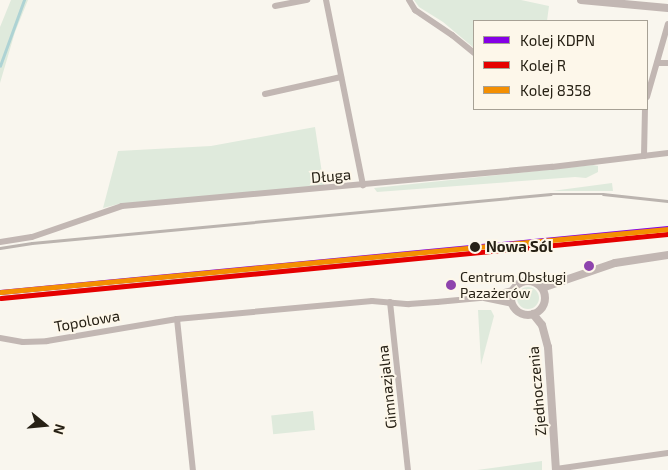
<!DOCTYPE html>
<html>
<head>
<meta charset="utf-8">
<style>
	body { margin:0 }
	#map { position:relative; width:668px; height:470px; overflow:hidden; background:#f9f6ee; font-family:"Exo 2",sans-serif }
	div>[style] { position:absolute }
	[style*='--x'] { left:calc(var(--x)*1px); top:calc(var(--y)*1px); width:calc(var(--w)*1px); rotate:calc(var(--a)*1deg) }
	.green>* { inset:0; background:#dfeadc; transform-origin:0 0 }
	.round { border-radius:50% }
	.stream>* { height:2.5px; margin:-1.25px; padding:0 1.25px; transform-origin:1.25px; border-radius:1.25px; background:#aed3d4 }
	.minor>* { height:6px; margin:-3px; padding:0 3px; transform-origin:3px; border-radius:3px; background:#c2b7b3 }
	.tertiary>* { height:8px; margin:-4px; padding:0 4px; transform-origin:4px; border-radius:4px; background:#c2b7b3 }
	.tertiary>.ring { margin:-4px; padding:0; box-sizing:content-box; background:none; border:8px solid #c2b7b3; border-radius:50% }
	.rail>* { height:2.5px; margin:-1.25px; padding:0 1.25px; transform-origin:1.25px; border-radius:1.25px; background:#bbb4af }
	.rail-1>* { height:5px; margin:-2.5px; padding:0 2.5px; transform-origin:2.5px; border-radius:2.5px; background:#8500e5 }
	.rail-2>* { height:5px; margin:-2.5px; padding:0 2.5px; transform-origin:2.5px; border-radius:2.5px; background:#e50000 }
	.rail-3>* { height:5px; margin:-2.5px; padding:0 2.5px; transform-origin:2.5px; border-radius:2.5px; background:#f48f01 }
	.dots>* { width:14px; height:14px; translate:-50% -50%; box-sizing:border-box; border:2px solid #fdf7ea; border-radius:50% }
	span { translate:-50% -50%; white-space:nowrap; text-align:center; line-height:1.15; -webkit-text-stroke:4px #fdf7ea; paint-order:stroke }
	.bus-label { font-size:14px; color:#272115 }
	.left { translate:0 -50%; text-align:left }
	.street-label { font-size:15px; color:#272115 }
	.stop-label { font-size:15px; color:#272115; font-weight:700 }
	.legend { position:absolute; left:473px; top:20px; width:175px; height:90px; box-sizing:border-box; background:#fdf7ea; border:1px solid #a7a195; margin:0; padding:6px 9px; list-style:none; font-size:15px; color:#272115 }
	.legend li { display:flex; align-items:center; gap:10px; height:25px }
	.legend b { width:25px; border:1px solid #a7a195 }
	.north { position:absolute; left:20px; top:400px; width:50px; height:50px; -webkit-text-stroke:4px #fdf7ea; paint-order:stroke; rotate:107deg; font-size:14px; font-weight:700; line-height:20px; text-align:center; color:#272115 }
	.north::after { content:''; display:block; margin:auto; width:18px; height:22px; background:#272115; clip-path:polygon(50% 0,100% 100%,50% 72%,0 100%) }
</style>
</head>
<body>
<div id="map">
	<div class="green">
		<i style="clip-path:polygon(11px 0,28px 0,15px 32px,0 83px,0 27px)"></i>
		<i style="clip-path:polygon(414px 0,521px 0,549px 6px,547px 21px,474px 21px,474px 48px,443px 22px,419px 7px)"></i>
		<i style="clip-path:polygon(315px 127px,324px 186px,119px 204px,103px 208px,118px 151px,211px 146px)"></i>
		<i style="clip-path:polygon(593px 165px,598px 166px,598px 172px,586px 178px,575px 177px,377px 192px,374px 188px)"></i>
		<i style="clip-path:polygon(612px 183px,613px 191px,552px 191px)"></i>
		<i class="round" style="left:517px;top:287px;width:22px;height:22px"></i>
		<i style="clip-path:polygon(478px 310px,491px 310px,494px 316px,481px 365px)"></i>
		<i style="left:313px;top:411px;width:19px;height:42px;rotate:84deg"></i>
		<i style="clip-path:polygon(542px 461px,542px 470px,477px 470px,492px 468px)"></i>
	</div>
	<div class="stream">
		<i style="--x:0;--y:66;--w:70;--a:-70"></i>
	</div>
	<div class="minor">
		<i style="--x:326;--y:0;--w:189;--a:78.7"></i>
		<i style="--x:409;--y:0;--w:12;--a:59"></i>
		<i style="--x:415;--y:10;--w:45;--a:34"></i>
		<i style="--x:452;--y:35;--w:28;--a:39"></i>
		<i style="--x:275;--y:6;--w:33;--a:-11"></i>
		<i style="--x:657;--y:63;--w:11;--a:0"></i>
		<i style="--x:265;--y:94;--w:78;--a:-12.6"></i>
		<i style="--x:647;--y:97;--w:76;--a:-74"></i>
		<i style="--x:644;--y:156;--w:47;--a:-88.8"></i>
		<i style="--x:0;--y:242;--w:32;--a:-9"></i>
		<i style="--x:32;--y:237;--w:95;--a:-19"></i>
		<i style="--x:122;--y:206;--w:432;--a:-5.2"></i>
		<i style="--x:552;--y:167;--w:117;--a:-6.9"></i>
		<i style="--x:484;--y:298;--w:29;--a:12"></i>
		<i style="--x:390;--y:302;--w:169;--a:83.9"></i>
		<i style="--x:177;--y:319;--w:152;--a:84"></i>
		<i style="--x:0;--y:338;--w:23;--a:10"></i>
		<i style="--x:23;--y:342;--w:24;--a:-2"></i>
		<i style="--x:47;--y:341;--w:132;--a:-9.6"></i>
		<i style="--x:177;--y:319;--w:196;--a:-5.3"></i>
		<i style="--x:372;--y:301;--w:37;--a:5"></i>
		<i style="--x:409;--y:304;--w:28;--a:-4"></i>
		<i style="--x:437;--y:302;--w:43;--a:-5.3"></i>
		<i style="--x:480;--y:298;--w:34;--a:-14"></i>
		<i style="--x:556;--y:469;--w:113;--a:-8.1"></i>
	</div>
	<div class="tertiary">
		<i style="--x:581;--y:0;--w:87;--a:5.3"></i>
		<i class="ring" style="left:511px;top:281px;width:26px;height:26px"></i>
		<i style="--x:542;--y:288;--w:77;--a:-18.9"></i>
		<i style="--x:615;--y:263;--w:54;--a:-8.6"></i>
		<i style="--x:533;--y:314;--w:14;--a:51"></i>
		<i style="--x:542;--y:325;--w:23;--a:75"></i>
		<i style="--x:548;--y:347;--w:123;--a:86.3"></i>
	</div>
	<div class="rail">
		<i style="--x:0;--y:248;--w:32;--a:-9"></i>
		<i style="--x:32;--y:243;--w:521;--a:-5.39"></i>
		<i style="--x:551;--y:194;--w:52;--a:0"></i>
		<i style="--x:603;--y:194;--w:65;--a:6.1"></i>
		<i style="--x:0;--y:297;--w:419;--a:-5.5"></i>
	</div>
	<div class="rail-1">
		<i style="--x:0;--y:292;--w:671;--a:-5.47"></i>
	</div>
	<div class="rail-2">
		<i style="--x:1;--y:298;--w:670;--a:-5.48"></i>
	</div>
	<div class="rail-3">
		<i style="--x:1;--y:292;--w:670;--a:-5.4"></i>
	</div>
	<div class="dots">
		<i style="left:475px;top:247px;background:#272115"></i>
		<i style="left:589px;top:266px;background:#8e44ad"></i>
		<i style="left:451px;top:285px;background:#8e44ad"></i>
	</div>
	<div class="bus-label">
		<span class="left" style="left:460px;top:285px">Centrum Obsługi<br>Pazażerów</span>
	</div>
	<div class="street-label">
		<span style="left:331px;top:176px;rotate:-5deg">Długa</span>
		<span style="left:87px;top:321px;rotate:-10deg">Topolowa</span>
		<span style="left:387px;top:387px;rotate:-96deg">Gimnazjalna</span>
		<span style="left:537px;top:391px;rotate:-95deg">Zjednoczenia</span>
	</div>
	<div class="stop-label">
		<span class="left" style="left:486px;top:247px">Nowa Sól</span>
	</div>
	<ul class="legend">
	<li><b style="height:6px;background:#8500e5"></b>Kolej KDPN</li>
	<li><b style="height:6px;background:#e50000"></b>Kolej R</li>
	<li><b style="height:6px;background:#f48f01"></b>Kolej 8358</li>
	</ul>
	<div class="north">N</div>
</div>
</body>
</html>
